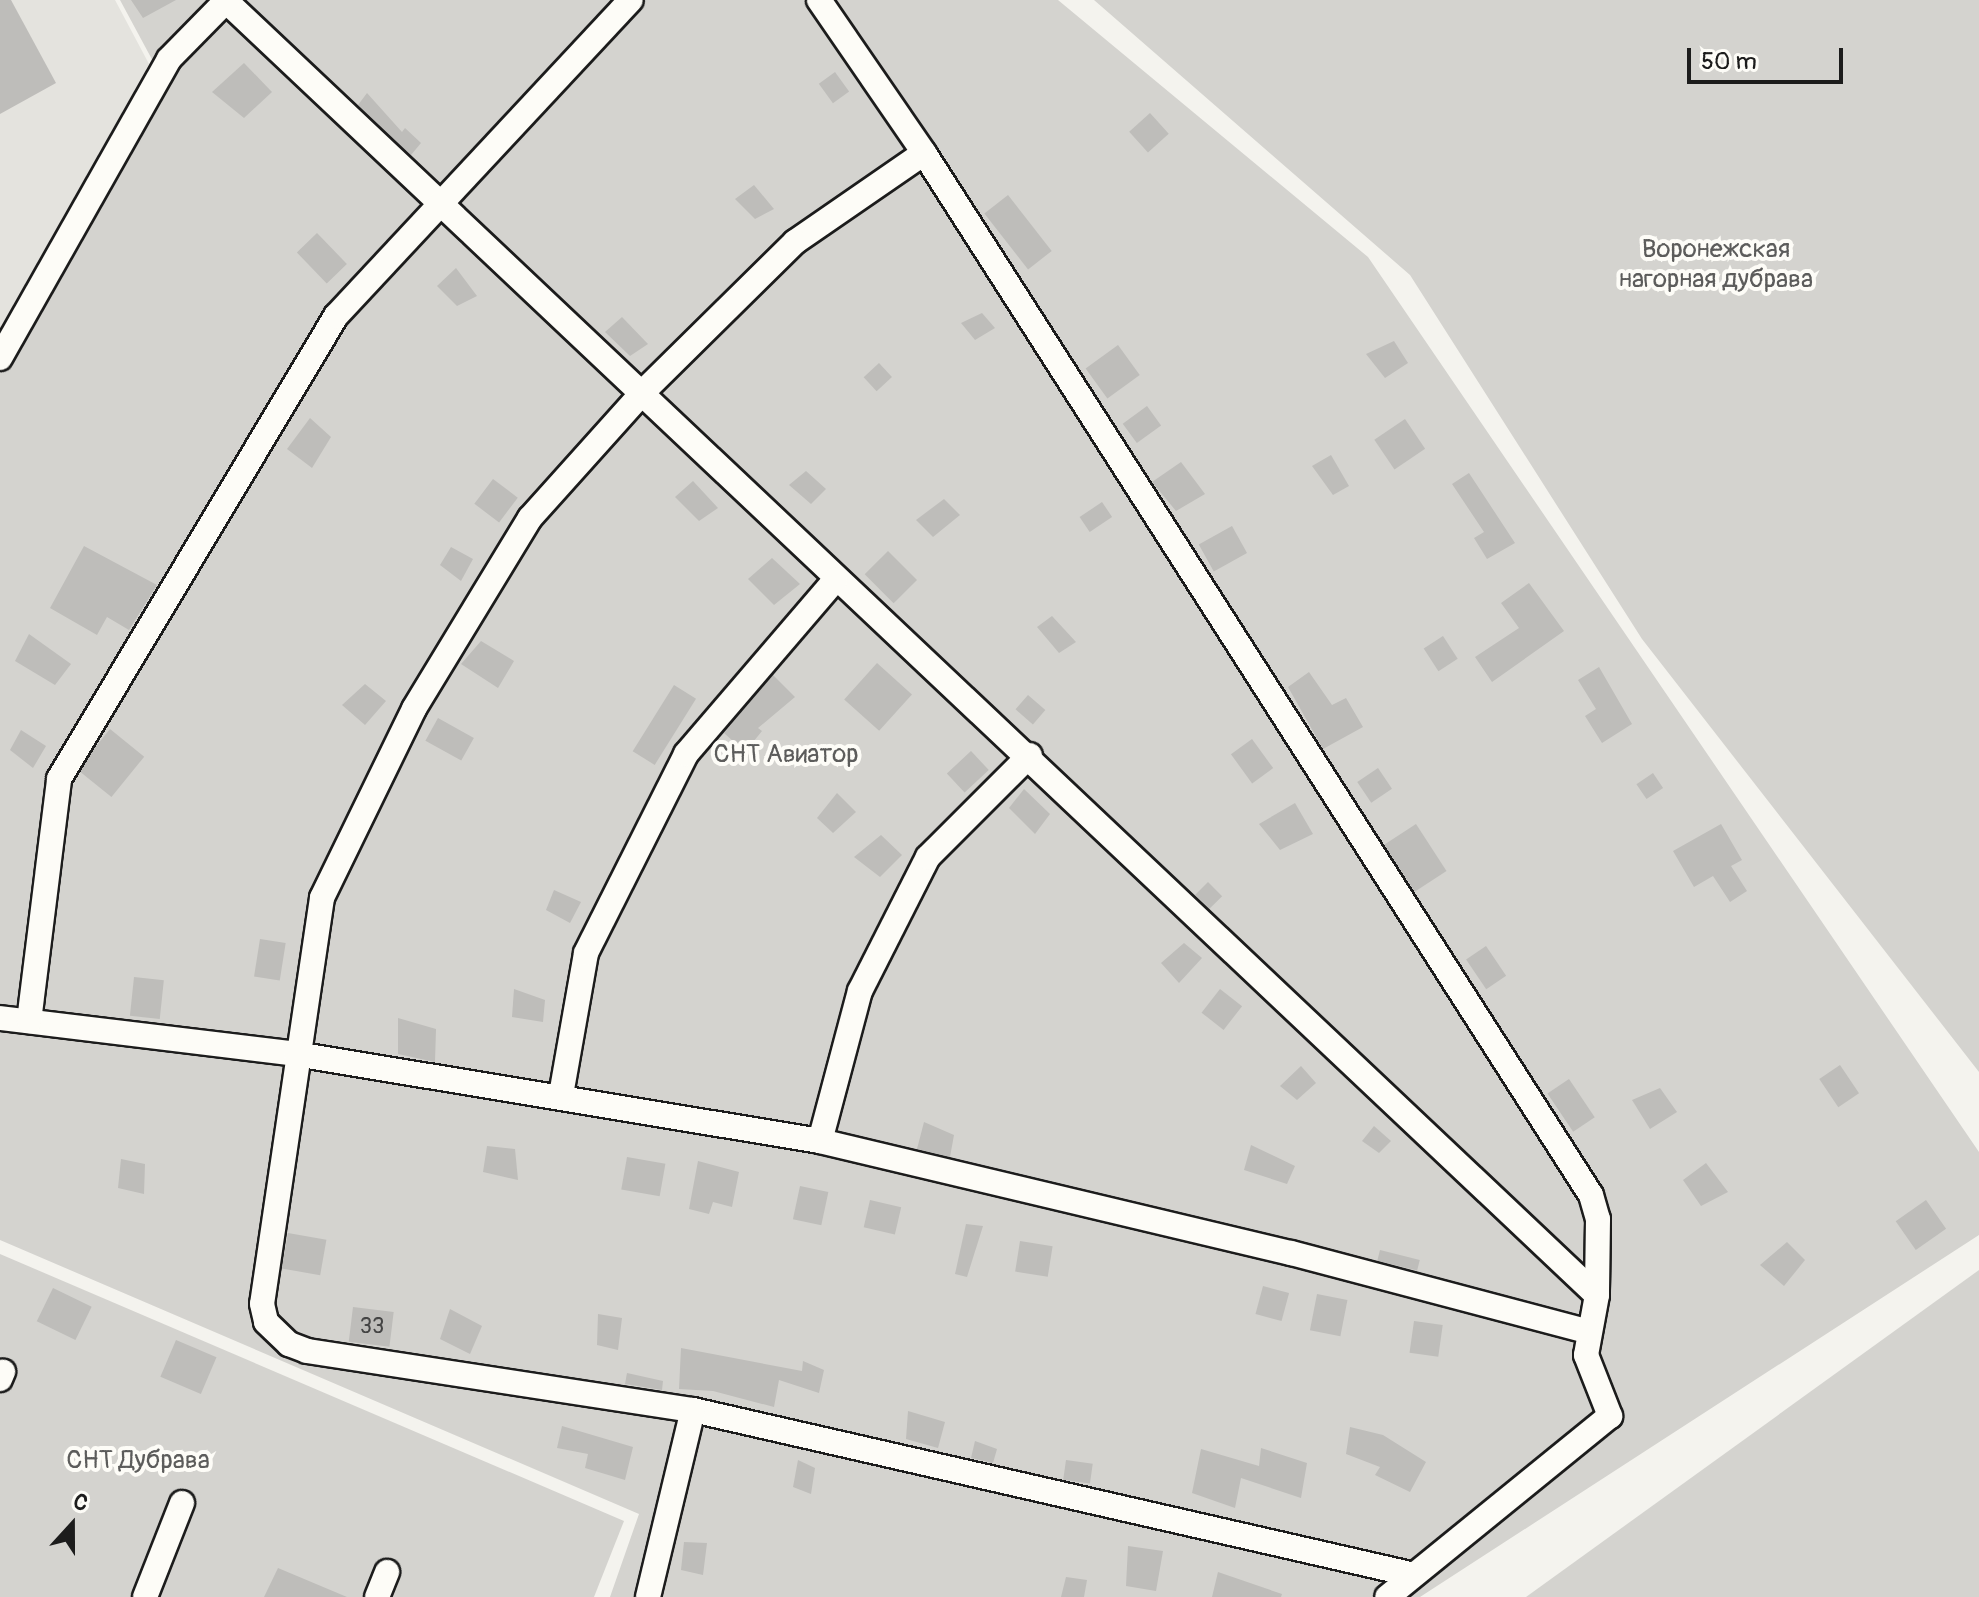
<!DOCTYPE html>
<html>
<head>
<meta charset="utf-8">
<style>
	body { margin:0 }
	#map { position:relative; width:1979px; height:1597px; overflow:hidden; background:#f4f3ee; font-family:Pangolin,sans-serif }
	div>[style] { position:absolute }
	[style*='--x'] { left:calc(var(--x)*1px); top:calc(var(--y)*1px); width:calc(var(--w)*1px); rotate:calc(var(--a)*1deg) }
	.built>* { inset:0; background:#e4e3de }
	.green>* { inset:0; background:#d4d3cf }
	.building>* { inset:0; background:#bebdba; transform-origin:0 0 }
	.roads { filter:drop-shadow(2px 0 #1c1c1c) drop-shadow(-2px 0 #1c1c1c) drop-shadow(0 2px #1c1c1c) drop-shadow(0 -2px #1c1c1c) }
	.minor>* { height:24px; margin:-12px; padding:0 12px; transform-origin:12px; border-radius:12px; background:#fdfcf7 }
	span { translate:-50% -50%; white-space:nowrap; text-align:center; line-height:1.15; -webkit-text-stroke:8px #fdfcf7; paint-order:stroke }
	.number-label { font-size:22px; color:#444 }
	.number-label span { -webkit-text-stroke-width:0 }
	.park-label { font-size:26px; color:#5c5c5b }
	.north { position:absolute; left:32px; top:1485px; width:80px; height:80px; -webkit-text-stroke:6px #fdfcf7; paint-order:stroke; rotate:21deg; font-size:22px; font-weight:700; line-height:32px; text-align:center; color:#1c1c1c }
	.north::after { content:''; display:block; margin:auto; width:28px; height:36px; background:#1c1c1c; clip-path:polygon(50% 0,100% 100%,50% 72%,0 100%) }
	.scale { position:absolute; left:1687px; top:48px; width:156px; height:36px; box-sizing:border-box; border:4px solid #1c1c1c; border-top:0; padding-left:10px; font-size:24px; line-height:28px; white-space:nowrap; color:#1c1c1c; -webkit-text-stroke:6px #fdfcf7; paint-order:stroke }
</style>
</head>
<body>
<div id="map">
	<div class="built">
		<i style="clip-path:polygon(0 0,115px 0,149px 64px,0 331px)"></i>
	</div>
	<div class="green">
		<i style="clip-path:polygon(120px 0,1058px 0,1368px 257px,1979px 1152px,1979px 1235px,1420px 1597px,610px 1597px,639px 1514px,0 1240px,0 341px,155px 65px)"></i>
		<i style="clip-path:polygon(1094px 0,1979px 0,1979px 1072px,1642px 639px,1410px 275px)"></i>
		<i style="clip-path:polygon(0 1254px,624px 1521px,594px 1597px,0 1597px)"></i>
		<i style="clip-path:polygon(1979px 1270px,1979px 1597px,1526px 1597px)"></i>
	</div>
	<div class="building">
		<i style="clip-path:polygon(0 0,11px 0,56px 83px,0 114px)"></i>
		<i style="clip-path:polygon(131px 0,176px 0,143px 18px)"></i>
		<i style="clip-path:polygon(244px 63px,272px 92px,244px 118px,212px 92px)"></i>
		<i style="left:835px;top:72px;width:24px;height:20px;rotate:54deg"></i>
		<i style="clip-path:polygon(367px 93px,402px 132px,405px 128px,421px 143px,411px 155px,358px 105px)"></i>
		<i style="left:1150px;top:113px;width:28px;height:28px;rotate:48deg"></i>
		<i style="clip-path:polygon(754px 185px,774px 209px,755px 219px,735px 199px)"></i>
		<i style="left:1008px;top:195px;width:71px;height:30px;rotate:52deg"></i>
		<i style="left:317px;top:233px;width:43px;height:28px;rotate:46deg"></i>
		<i style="clip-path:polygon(456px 268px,477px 296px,457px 306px,437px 286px)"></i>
		<i style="clip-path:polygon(982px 313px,995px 328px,975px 340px,961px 323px)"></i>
		<i style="clip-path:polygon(622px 317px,648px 344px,630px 356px,605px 332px)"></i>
		<i style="clip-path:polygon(1394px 341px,1408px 363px,1385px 378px,1366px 354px)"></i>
		<i style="left:1118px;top:345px;width:37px;height:40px;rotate:54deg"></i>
		<i style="left:879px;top:363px;width:19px;height:21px;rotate:47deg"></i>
		<i style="left:1147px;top:406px;width:24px;height:30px;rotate:54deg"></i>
		<i style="clip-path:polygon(310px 418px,331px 437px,312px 468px,287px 449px)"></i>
		<i style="left:1405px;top:419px;width:36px;height:37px;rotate:56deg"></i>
		<i style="clip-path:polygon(1331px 455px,1349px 486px,1333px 495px,1312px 466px)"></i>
		<i style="clip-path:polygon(1181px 462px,1205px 494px,1176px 511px,1152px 482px)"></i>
		<i style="clip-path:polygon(806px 471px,826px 489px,811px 504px,789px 485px)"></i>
		<i style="clip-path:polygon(1469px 473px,1515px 543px,1487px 559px,1474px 538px,1484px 532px,1452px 484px)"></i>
		<i style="left:493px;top:479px;width:31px;height:31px;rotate:37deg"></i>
		<i style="clip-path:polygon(693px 481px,718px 508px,699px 521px,675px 497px)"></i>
		<i style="clip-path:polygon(944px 499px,960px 515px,933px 537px,916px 520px)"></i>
		<i style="left:1102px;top:502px;width:18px;height:27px;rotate:56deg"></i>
		<i style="left:1232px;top:526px;width:31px;height:38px;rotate:61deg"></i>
		<i style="clip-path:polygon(84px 546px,157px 585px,129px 630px,107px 617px,97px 635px,50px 608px)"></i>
		<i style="clip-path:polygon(451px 547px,473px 559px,461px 581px,440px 565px)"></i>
		<i style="left:888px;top:551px;width:41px;height:33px;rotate:45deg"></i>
		<i style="clip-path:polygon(772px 558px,800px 584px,774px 605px,748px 579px)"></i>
		<i style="clip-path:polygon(1529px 583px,1564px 631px,1492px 682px,1475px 657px,1519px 628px,1501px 603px)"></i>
		<i style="clip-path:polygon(1052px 616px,1076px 642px,1059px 653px,1037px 627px)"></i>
		<i style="clip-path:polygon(29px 634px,71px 664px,55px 685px,15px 661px)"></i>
		<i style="left:1443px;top:636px;width:27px;height:23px;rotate:57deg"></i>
		<i style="clip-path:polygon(481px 641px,514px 661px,498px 688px,461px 664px)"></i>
		<i style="left:877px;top:663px;width:47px;height:49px;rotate:42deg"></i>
		<i style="clip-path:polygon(1599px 667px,1632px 724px,1602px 743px,1585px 716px,1596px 709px,1578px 680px)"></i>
		<i style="clip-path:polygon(1309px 672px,1332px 705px,1346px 698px,1363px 727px,1323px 749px,1288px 687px)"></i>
		<i style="clip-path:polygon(773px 675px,795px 697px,758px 728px,762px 731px,745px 752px,724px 733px)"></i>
		<i style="clip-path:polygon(365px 684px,386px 701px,365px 725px,342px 705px)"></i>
		<i style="left:674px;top:685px;width:26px;height:78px;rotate:32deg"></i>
		<i style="left:1028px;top:695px;width:23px;height:19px;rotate:41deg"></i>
		<i style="left:438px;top:718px;width:41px;height:26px;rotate:29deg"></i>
		<i style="left:110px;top:729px;width:44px;height:52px;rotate:39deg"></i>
		<i style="clip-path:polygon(21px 730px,46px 746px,33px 768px,10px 750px)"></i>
		<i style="left:1252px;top:739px;width:36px;height:26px;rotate:54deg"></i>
		<i style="left:971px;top:751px;width:26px;height:33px;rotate:47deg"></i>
		<i style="left:1378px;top:768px;width:25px;height:25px;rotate:56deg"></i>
		<i style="left:1653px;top:773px;width:18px;height:20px;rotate:56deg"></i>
		<i style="clip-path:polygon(1024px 789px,1050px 814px,1035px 834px,1009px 808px)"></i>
		<i style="clip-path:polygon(837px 793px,856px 812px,833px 833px,817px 818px)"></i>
		<i style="clip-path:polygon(1295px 803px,1313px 834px,1280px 850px,1259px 824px)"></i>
		<i style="left:1416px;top:824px;width:56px;height:38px;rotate:57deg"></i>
		<i style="clip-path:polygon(1721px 824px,1742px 860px,1731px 866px,1747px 891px,1730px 902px,1713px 876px,1694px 887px,1673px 851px)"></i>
		<i style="clip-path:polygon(881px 835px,902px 855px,880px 877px,854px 857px)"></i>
		<i style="left:1208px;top:882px;width:20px;height:18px;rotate:45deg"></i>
		<i style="clip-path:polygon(554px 890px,581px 902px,570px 923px,546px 910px)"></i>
		<i style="left:260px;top:939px;width:26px;height:38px;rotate:9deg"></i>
		<i style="clip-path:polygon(1184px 943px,1202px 958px,1179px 983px,1161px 963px)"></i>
		<i style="left:1486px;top:946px;width:36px;height:24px;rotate:56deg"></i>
		<i style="left:134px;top:977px;width:30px;height:39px;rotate:6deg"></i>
		<i style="clip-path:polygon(514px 989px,545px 1000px,543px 1022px,512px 1017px)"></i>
		<i style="left:1220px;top:989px;width:28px;height:30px;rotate:38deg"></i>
		<i style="clip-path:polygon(398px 1018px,436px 1029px,435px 1062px,398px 1054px)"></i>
		<i style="left:1840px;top:1065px;width:34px;height:25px;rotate:56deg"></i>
		<i style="clip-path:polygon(1301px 1066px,1316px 1083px,1297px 1100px,1280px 1086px)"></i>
		<i style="left:1569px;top:1079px;width:46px;height:26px;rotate:56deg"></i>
		<i style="clip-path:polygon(1660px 1088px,1677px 1112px,1650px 1129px,1632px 1100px)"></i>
		<i style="clip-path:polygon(924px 1122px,954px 1135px,950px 1157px,917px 1149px)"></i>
		<i style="clip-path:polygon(1374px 1126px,1391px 1141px,1379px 1153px,1362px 1141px)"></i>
		<i style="clip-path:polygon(1251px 1145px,1295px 1166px,1287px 1184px,1244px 1170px)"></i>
		<i style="clip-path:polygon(487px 1146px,515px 1149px,518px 1180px,483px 1172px)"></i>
		<i style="left:627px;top:1157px;width:39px;height:33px;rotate:10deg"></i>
		<i style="clip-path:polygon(121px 1159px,145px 1164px,144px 1194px,118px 1188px)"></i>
		<i style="clip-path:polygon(698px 1161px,739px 1172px,732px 1207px,713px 1202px,709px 1214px,689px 1209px)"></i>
		<i style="clip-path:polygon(1706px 1163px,1728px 1192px,1701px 1206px,1683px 1180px)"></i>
		<i style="left:800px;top:1186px;width:29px;height:34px;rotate:12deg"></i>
		<i style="left:870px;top:1200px;width:32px;height:28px;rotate:13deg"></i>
		<i style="left:1926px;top:1200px;width:35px;height:37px;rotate:55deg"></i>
		<i style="clip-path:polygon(966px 1224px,983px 1226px,967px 1277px,955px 1274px)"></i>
		<i style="left:288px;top:1233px;width:39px;height:36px;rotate:10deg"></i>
		<i style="left:1020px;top:1241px;width:33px;height:31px;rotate:9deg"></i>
		<i style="clip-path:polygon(1787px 1242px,1805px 1260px,1784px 1286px,1760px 1265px)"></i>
		<i style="left:1380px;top:1250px;width:41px;height:11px;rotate:14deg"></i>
		<i style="left:1263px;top:1286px;width:27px;height:29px;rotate:15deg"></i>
		<i style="left:53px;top:1288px;width:43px;height:37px;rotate:26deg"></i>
		<i style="left:1317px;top:1294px;width:31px;height:37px;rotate:11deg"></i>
		<i style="left:353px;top:1307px;width:41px;height:35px;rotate:7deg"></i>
		<i style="clip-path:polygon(450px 1309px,482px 1326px,470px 1354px,440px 1339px)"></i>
		<i style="clip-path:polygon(598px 1314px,622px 1318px,618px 1350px,597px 1345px)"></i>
		<i style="left:1414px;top:1321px;width:29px;height:32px;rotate:8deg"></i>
		<i style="left:176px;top:1340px;width:44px;height:40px;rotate:23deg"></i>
		<i style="clip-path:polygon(681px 1348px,802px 1371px,803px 1361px,824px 1370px,819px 1393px,779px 1380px,774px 1407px,713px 1391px,679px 1389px)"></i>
		<i style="clip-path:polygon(627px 1373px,663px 1381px,662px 1390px,625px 1384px)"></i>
		<i style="clip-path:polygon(908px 1411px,945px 1422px,938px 1448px,906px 1439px)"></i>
		<i style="clip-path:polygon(562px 1426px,633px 1447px,625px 1480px,585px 1468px,588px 1454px,557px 1448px)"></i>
		<i style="clip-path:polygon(1350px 1427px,1383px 1435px,1426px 1462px,1410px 1492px,1375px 1475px,1380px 1467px,1346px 1454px)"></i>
		<i style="clip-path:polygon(975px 1441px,997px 1449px,993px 1463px,971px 1458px)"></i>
		<i style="clip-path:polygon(1261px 1448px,1307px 1463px,1301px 1498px,1241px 1478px,1235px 1508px,1192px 1493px,1201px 1449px,1259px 1466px)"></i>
		<i style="clip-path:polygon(798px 1460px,815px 1468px,811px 1494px,793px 1487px)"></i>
		<i style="left:1066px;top:1460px;width:27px;height:20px;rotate:8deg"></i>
		<i style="clip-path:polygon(684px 1542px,707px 1543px,703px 1575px,681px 1570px)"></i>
		<i style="clip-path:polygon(1128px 1546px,1163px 1551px,1156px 1591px,1126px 1586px)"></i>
		<i style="clip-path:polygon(278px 1568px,347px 1597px,264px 1597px)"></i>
		<i style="clip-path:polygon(1218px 1572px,1282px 1594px,1281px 1597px,1212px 1597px)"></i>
		<i style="clip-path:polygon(1066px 1577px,1087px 1580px,1084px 1597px,1061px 1597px)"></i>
	</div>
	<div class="roads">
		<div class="minor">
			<i style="--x:819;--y:0;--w:186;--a:55.5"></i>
			<i style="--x:924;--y:153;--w:1237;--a:57.38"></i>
			<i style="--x:1591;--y:1195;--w:25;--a:74"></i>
			<i style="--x:1598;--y:1219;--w:76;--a:90.8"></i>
			<i style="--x:1597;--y:1295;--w:61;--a:100.4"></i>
			<i style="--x:1586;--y:1355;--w:66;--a:68.5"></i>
			<i style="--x:1610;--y:1416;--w:287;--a:140.9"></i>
			<i style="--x:226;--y:1;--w:1885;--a:43.35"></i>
			<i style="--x:924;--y:153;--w:157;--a:145.4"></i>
			<i style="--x:795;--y:242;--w:212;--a:135.4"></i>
			<i style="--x:644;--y:391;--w:171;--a:131.9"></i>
			<i style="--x:530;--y:518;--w:223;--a:121.3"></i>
			<i style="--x:414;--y:709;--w:210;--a:116"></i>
			<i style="--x:322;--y:898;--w:410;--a:98.4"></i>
			<i style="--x:262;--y:1304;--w:18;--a:77"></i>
			<i style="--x:266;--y:1322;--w:32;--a:44"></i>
			<i style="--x:289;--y:1344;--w:19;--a:21"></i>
			<i style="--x:307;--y:1351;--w:390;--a:8.7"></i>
			<i style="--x:693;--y:1410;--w:736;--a:12.88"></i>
			<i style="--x:0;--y:358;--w:343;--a:-60.5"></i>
			<i style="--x:169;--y:59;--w:83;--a:-45.5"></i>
			<i style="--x:0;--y:1018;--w:298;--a:6.9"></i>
			<i style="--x:296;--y:1054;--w:531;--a:9.43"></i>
			<i style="--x:820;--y:1141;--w:484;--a:13.4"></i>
			<i style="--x:1291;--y:1253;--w:308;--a:14.8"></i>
			<i style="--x:29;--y:1021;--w:244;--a:-82.9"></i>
			<i style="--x:59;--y:779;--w:540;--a:-59.11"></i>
			<i style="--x:336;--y:316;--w:432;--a:-47"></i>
			<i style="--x:561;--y:1095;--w:144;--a:-80"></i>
			<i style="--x:586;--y:953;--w:223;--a:-63.3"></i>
			<i style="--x:686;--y:754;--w:229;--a:-49.4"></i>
			<i style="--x:820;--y:1141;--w:155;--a:-75.1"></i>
			<i style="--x:860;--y:991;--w:150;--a:-63.1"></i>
			<i style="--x:928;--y:857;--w:144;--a:-45"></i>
			<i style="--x:0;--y:1379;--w:8;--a:-67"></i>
			<i style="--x:145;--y:1597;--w:101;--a:-68.5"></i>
			<i style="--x:377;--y:1597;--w:27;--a:-68"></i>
			<i style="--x:648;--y:1597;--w:192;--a:-76.5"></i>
		</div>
	</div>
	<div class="number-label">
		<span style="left:372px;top:1327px">33</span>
	</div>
	<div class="park-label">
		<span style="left:1716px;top:265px">Воронежская<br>нагорная дубрава</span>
		<span style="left:786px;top:755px">СНТ Авиатор</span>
		<span style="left:138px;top:1461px">СНТ Дубрава</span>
	</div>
	<div class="north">С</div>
	<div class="scale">50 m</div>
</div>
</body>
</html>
